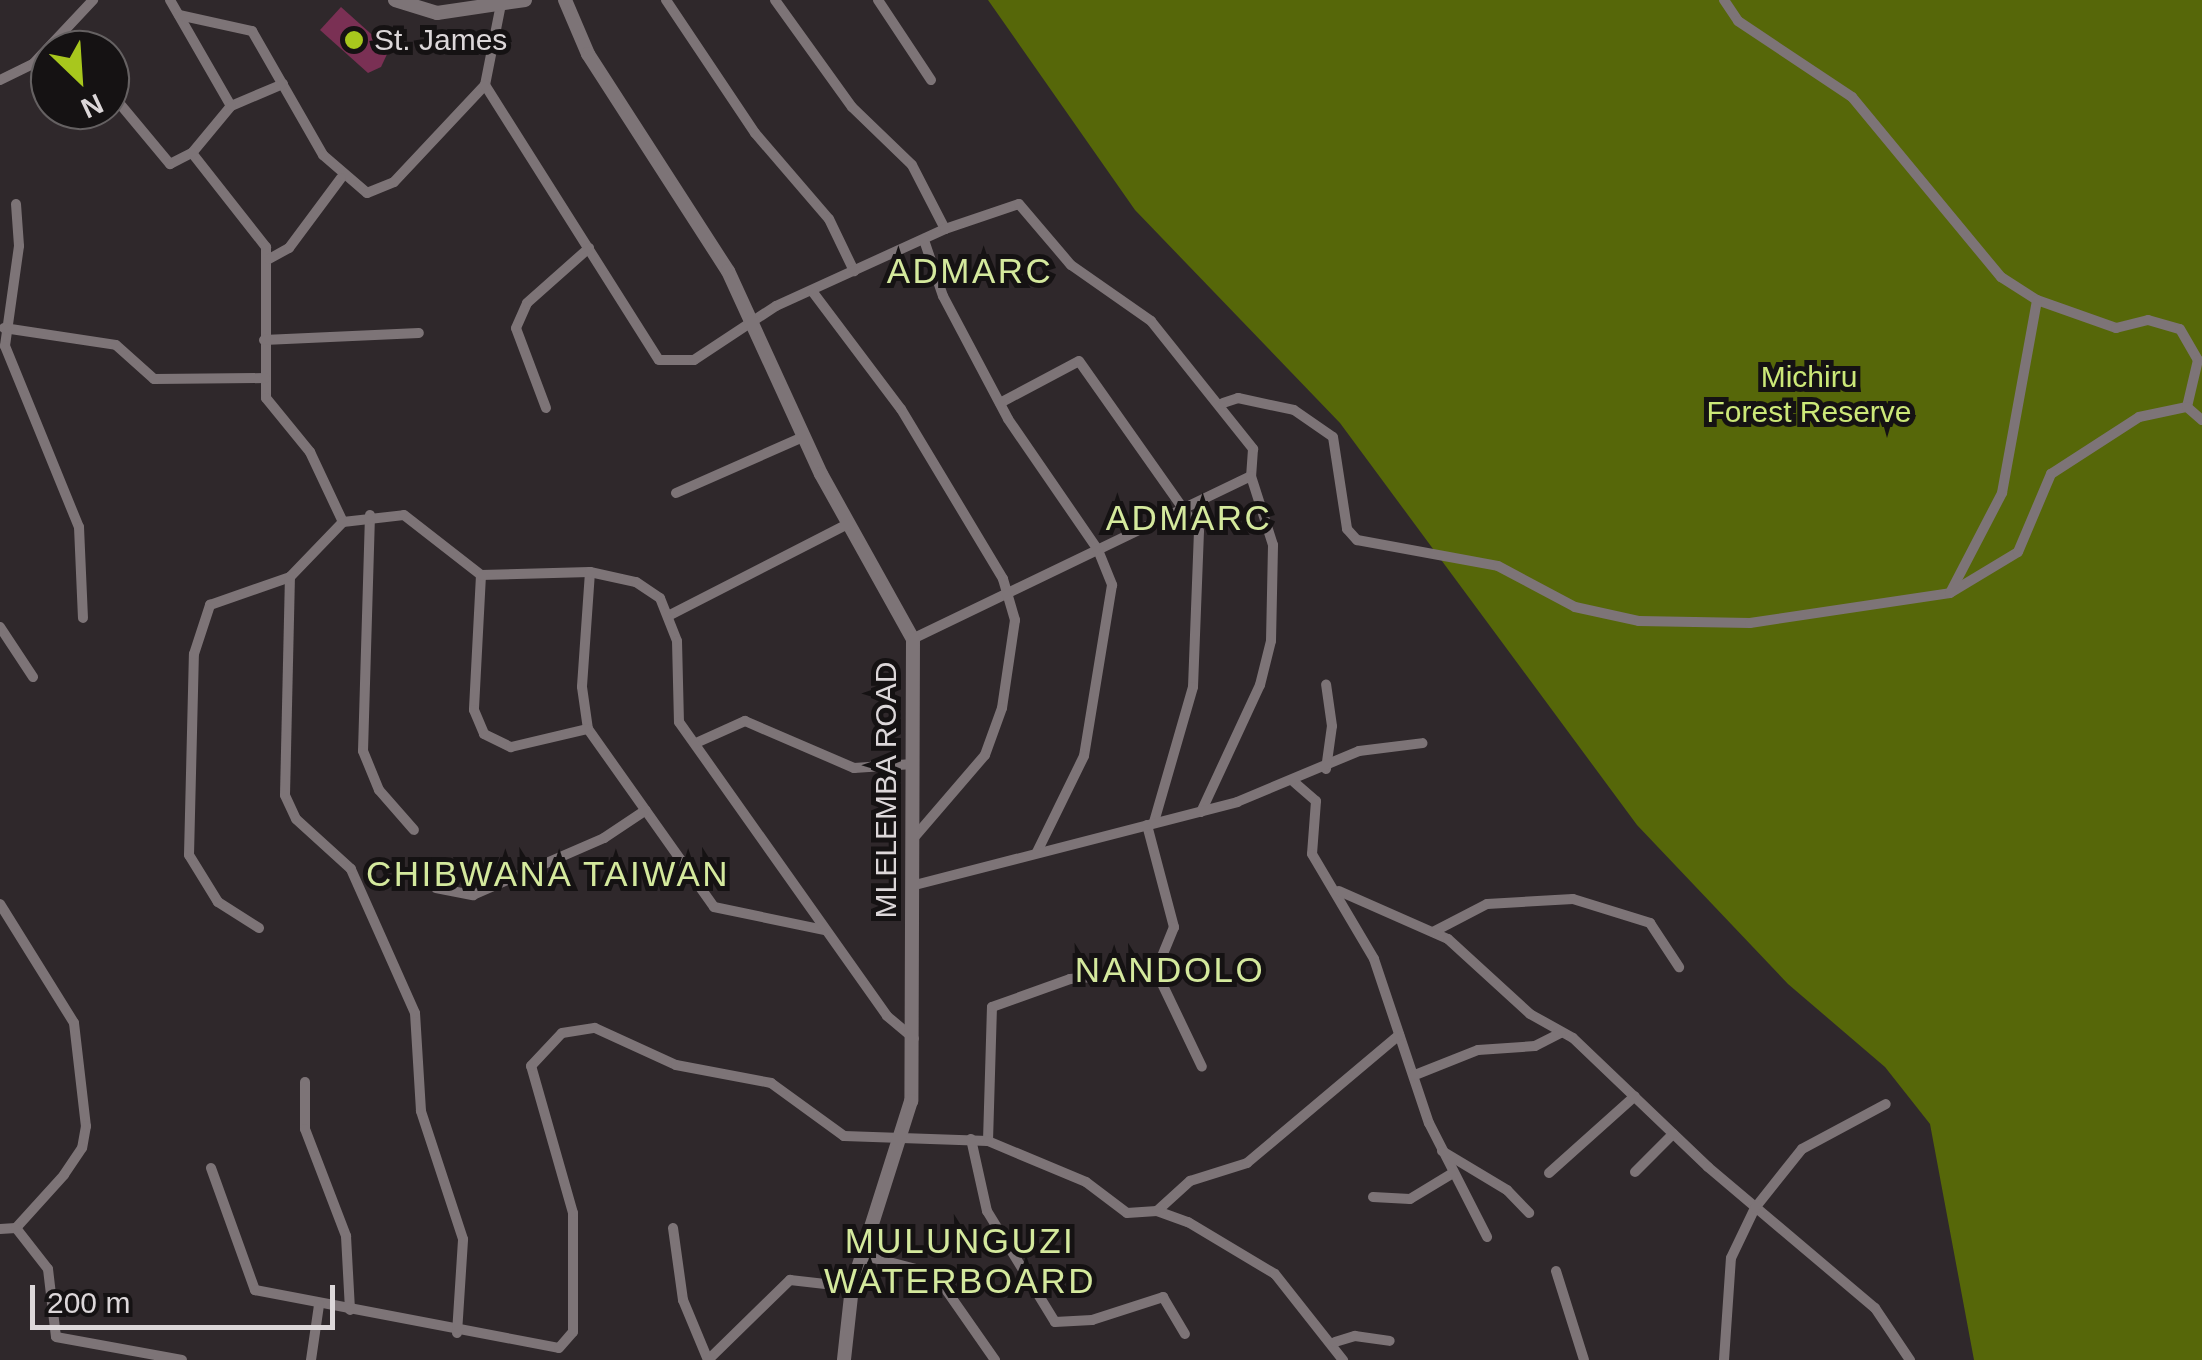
<!DOCTYPE html>
<html>
<head>
<meta charset="utf-8">
<style>
	body { margin:0 }
	#map { position:relative; width:2202px; height:1360px; overflow:hidden; background:#2f282b; font-family:Arial,sans-serif }
	div>[style] { position:absolute }
	[style*='--x'] { left:calc(var(--x)*1px); top:calc(var(--y)*1px); width:calc(var(--w)*1px); rotate:calc(var(--a)*1deg) }
	.forest>* { inset:0; background:#566709 }
	.building>* { inset:0; background:#7a3054 }
	.street>* { height:10px; margin:-5px; padding:0 5px; transform-origin:5px; border-radius:5px; background:#7d7477 }
	.secondary>* { height:14px; margin:-7px; padding:0 7px; transform-origin:7px; border-radius:7px; background:#7d7477 }
	.dots>* { width:28px; height:28px; translate:-50% -50%; box-sizing:border-box; border:5px solid #151213; border-radius:50% }
	span { translate:-50% -50%; white-space:nowrap; text-align:center; line-height:1.15; -webkit-text-stroke:10px #151213; paint-order:stroke }
	.poi-label { font-size:30px; color:#dcd7d9 }
	.left { translate:0 -50%; text-align:left }
	.park-label { font-size:30px; color:#cce878 }
	.street-label { font-size:30px; color:#dcd7d9 }
	.quarter-label { font-size:35px; color:#d4e99d; letter-spacing:2.5px }
	.north { position:absolute; left:30px; top:30px; width:100px; height:100px; box-sizing:border-box; background:#151213; border:2px solid #656162; border-radius:50%; rotate:155deg; font-size:28px; font-weight:700; line-height:40px; text-align:center; color:#dcd7d9 }
	.north::after { content:''; display:block; margin:auto; width:35px; height:45px; background:#a8c71d; clip-path:polygon(50% 0,100% 100%,50% 72%,0 100%) }
	.scale { position:absolute; left:30px; top:1285px; width:305px; height:45px; box-sizing:border-box; border:5px solid #dcd7d9; border-top:0; padding-left:12px; font-size:30px; line-height:35px; white-space:nowrap; color:#dcd7d9; -webkit-text-stroke:8px #151213; paint-order:stroke }
</style>
</head>
<body>
<div id="map">
	<div class="forest">
		<i style="clip-path:polygon(988px 0,2202px 0,2202px 1360px,1974px 1360px,1930px 1124px,1885px 1067px,1788px 984px,1637px 825px,1340px 423px,1135px 210px)"></i>
	</div>
	<div class="building">
		<i style="clip-path:polygon(341px 7px,389px 50px,381px 67px,368px 73px,320px 30px)"></i>
	</div>
	<div class="street">
		<i style="--x:170;--y:0;--w:122;--a:60.1"></i>
		<i style="--x:666;--y:0;--w:160;--a:56.2"></i>
		<i style="--x:755;--y:133;--w:113;--a:49.3"></i>
		<i style="--x:829;--y:219;--w:58;--a:64.3"></i>
		<i style="--x:775;--y:0;--w:132;--a:54.3"></i>
		<i style="--x:852;--y:107;--w:83;--a:44"></i>
		<i style="--x:912;--y:165;--w:72;--a:62.7"></i>
		<i style="--x:878;--y:0;--w:96;--a:56.5"></i>
		<i style="--x:1724;--y:0;--w:25;--a:56"></i>
		<i style="--x:1738;--y:21;--w:137;--a:33.7"></i>
		<i style="--x:1852;--y:97;--w:234;--a:50.4"></i>
		<i style="--x:2001;--y:277;--w:43;--a:32.6"></i>
		<i style="--x:2037;--y:300;--w:84;--a:19.5"></i>
		<i style="--x:2116;--y:328;--w:33;--a:-14"></i>
		<i style="--x:2148;--y:320;--w:33;--a:16"></i>
		<i style="--x:2180;--y:329;--w:36;--a:60"></i>
		<i style="--x:2198;--y:360;--w:48;--a:103.2"></i>
		<i style="--x:179;--y:15;--w:75;--a:12.4"></i>
		<i style="--x:252;--y:31;--w:143;--a:60.2"></i>
		<i style="--x:323;--y:155;--w:58;--a:40.8"></i>
		<i style="--x:367;--y:193;--w:29;--a:-22"></i>
		<i style="--x:394;--y:182;--w:133;--a:-46.8"></i>
		<i style="--x:485;--y:85;--w:83;--a:-78.8"></i>
		<i style="--x:0;--y:80;--w:37;--a:-26"></i>
		<i style="--x:33;--y:64;--w:88;--a:-46.8"></i>
		<i style="--x:283;--y:84;--w:56;--a:157.1"></i>
		<i style="--x:231;--y:106;--w:61;--a:129.7"></i>
		<i style="--x:192;--y:153;--w:120;--a:51.8"></i>
		<i style="--x:266;--y:247;--w:151;--a:90"></i>
		<i style="--x:266;--y:398;--w:70;--a:50.8"></i>
		<i style="--x:310;--y:452;--w:77;--a:64.8"></i>
		<i style="--x:485;--y:85;--w:325;--a:57.7"></i>
		<i style="--x:659;--y:360;--w:35;--a:0"></i>
		<i style="--x:694;--y:360;--w:98;--a:-33.4"></i>
		<i style="--x:776;--y:306;--w:186;--a:-24.5"></i>
		<i style="--x:945;--y:229;--w:78;--a:-18.7"></i>
		<i style="--x:1019;--y:204;--w:80;--a:49.6"></i>
		<i style="--x:1071;--y:265;--w:98;--a:35"></i>
		<i style="--x:1151;--y:321;--w:164;--a:51.4"></i>
		<i style="--x:1253;--y:449;--w:27;--a:94"></i>
		<i style="--x:1251;--y:476;--w:375;--a:154.3"></i>
		<i style="--x:110;--y:92;--w:94;--a:50.2"></i>
		<i style="--x:170;--y:164;--w:25;--a:-27"></i>
		<i style="--x:16;--y:204;--w:42;--a:85.9"></i>
		<i style="--x:19;--y:246;--w:101;--a:98"></i>
		<i style="--x:5;--y:346;--w:196;--a:67.8"></i>
		<i style="--x:79;--y:527;--w:91;--a:87.5"></i>
		<i style="--x:924;--y:240;--w:59;--a:71.3"></i>
		<i style="--x:943;--y:296;--w:139;--a:62.1"></i>
		<i style="--x:1008;--y:419;--w:159;--a:55.5"></i>
		<i style="--x:1098;--y:550;--w:38;--a:68"></i>
		<i style="--x:1112;--y:585;--w:173;--a:99.3"></i>
		<i style="--x:1084;--y:756;--w:107;--a:116.1"></i>
		<i style="--x:269;--y:259;--w:23;--a:-29"></i>
		<i style="--x:289;--y:248;--w:87;--a:-53.4"></i>
		<i style="--x:812;--y:291;--w:148;--a:53"></i>
		<i style="--x:901;--y:409;--w:198;--a:59"></i>
		<i style="--x:1003;--y:579;--w:43;--a:73.7"></i>
		<i style="--x:1015;--y:620;--w:89;--a:98.4"></i>
		<i style="--x:1002;--y:708;--w:50;--a:109.9"></i>
		<i style="--x:985;--y:755;--w:113;--a:130.7"></i>
		<i style="--x:4;--y:328;--w:113;--a:8.6"></i>
		<i style="--x:116;--y:345;--w:51;--a:41.8"></i>
		<i style="--x:154;--y:379;--w:111;--a:-0.5"></i>
		<i style="--x:264;--y:340;--w:155;--a:-2.6"></i>
		<i style="--x:1000;--y:403;--w:89;--a:-28"></i>
		<i style="--x:1079;--y:361;--w:208;--a:54.8"></i>
		<i style="--x:1199;--y:531;--w:156;--a:92.2"></i>
		<i style="--x:1193;--y:687;--w:141;--a:106.1"></i>
		<i style="--x:1223;--y:403;--w:16;--a:-18"></i>
		<i style="--x:1238;--y:398;--w:57;--a:12.1"></i>
		<i style="--x:1294;--y:410;--w:47;--a:34.7"></i>
		<i style="--x:1333;--y:437;--w:93;--a:81.3"></i>
		<i style="--x:1347;--y:529;--w:15;--a:48"></i>
		<i style="--x:1357;--y:540;--w:143;--a:10.4"></i>
		<i style="--x:1498;--y:566;--w:87;--a:28"></i>
		<i style="--x:1575;--y:607;--w:66;--a:12.3"></i>
		<i style="--x:1639;--y:621;--w:111;--a:1"></i>
		<i style="--x:1750;--y:623;--w:202;--a:-8.5"></i>
		<i style="--x:1950;--y:593;--w:79;--a:-31.1"></i>
		<i style="--x:2018;--y:552;--w:85;--a:-67.1"></i>
		<i style="--x:2051;--y:474;--w:105;--a:-32.9"></i>
		<i style="--x:2139;--y:417;--w:49;--a:-11.8"></i>
		<i style="--x:2187;--y:407;--w:20;--a:41"></i>
		<i style="--x:546;--y:408;--w:85;--a:-110.6"></i>
		<i style="--x:516;--y:328;--w:27;--a:-66"></i>
		<i style="--x:527;--y:303;--w:83;--a:-41.6"></i>
		<i style="--x:676;--y:493;--w:139;--a:-23.8"></i>
		<i style="--x:370;--y:515;--w:236;--a:91.7"></i>
		<i style="--x:363;--y:751;--w:42;--a:67.7"></i>
		<i style="--x:379;--y:790;--w:53;--a:48.8"></i>
		<i style="--x:590;--y:572;--w:115;--a:94"></i>
		<i style="--x:582;--y:687;--w:42;--a:81.9"></i>
		<i style="--x:588;--y:729;--w:218;--a:54.7"></i>
		<i style="--x:714;--y:907;--w:112;--a:11.8"></i>
		<i style="--x:481;--y:575;--w:135;--a:93"></i>
		<i style="--x:474;--y:710;--w:26;--a:67"></i>
		<i style="--x:484;--y:734;--w:30;--a:26"></i>
		<i style="--x:511;--y:747;--w:79;--a:-13.2"></i>
		<i style="--x:1950;--y:593;--w:113;--a:-62.5"></i>
		<i style="--x:2002;--y:493;--w:196;--a:-79.7"></i>
		<i style="--x:670;--y:615;--w:198;--a:-27.1"></i>
		<i style="--x:0;--y:627;--w:60;--a:56.6"></i>
		<i style="--x:696;--y:743;--w:54;--a:-24.2"></i>
		<i style="--x:745;--y:721;--w:119;--a:23.3"></i>
		<i style="--x:854;--y:768;--w:59;--a:-3.9"></i>
		<i style="--x:1326;--y:769;--w:43;--a:-82.1"></i>
		<i style="--x:1332;--y:726;--w:42;--a:-98.1"></i>
		<i style="--x:1294;--y:782;--w:29;--a:41"></i>
		<i style="--x:1316;--y:801;--w:53;--a:94.3"></i>
		<i style="--x:1312;--y:854;--w:122;--a:59.4"></i>
		<i style="--x:1374;--y:959;--w:173;--a:71.5"></i>
		<i style="--x:1429;--y:1123;--w:128;--a:63"></i>
		<i style="--x:1201;--y:812;--w:140;--a:-65.1"></i>
		<i style="--x:1260;--y:685;--w:45;--a:-76"></i>
		<i style="--x:1271;--y:641;--w:96;--a:-88.8"></i>
		<i style="--x:1273;--y:545;--w:72;--a:-107.7"></i>
		<i style="--x:1147;--y:825;--w:106;--a:75.2"></i>
		<i style="--x:1174;--y:927;--w:48;--a:112.2"></i>
		<i style="--x:1156;--y:971;--w:106;--a:64.4"></i>
		<i style="--x:911;--y:886;--w:337;--a:-14.4"></i>
		<i style="--x:1237;--y:802;--w:132;--a:-22.7"></i>
		<i style="--x:1359;--y:751;--w:64;--a:-7.1"></i>
		<i style="--x:436;--y:888;--w:38;--a:11"></i>
		<i style="--x:473;--y:895;--w:143;--a:-23.5"></i>
		<i style="--x:604;--y:838;--w:50;--a:-33.7"></i>
		<i style="--x:1339;--y:891;--w:119;--a:23.8"></i>
		<i style="--x:1448;--y:939;--w:111;--a:42.4"></i>
		<i style="--x:1530;--y:1014;--w:49;--a:29.2"></i>
		<i style="--x:1573;--y:1038;--w:187;--a:43.7"></i>
		<i style="--x:1708;--y:1167;--w:219;--a:40.2"></i>
		<i style="--x:1875;--y:1308;--w:63;--a:56.1"></i>
		<i style="--x:0;--y:904;--w:140;--a:58.1"></i>
		<i style="--x:74;--y:1023;--w:104;--a:83.4"></i>
		<i style="--x:86;--y:1126;--w:22;--a:100"></i>
		<i style="--x:82;--y:1148;--w:32;--a:124"></i>
		<i style="--x:64;--y:1175;--w:72;--a:132.2"></i>
		<i style="--x:16;--y:1228;--w:16;--a:176"></i>
		<i style="--x:259;--y:928;--w:49;--a:-147.6"></i>
		<i style="--x:218;--y:902;--w:55;--a:-121.7"></i>
		<i style="--x:189;--y:855;--w:201;--a:-88.6"></i>
		<i style="--x:194;--y:654;--w:52;--a:-71.9"></i>
		<i style="--x:210;--y:605;--w:85;--a:-19.3"></i>
		<i style="--x:1433;--y:932;--w:61;--a:-27.4"></i>
		<i style="--x:1487;--y:904;--w:86;--a:-3.3"></i>
		<i style="--x:1573;--y:899;--w:81;--a:17.3"></i>
		<i style="--x:1650;--y:923;--w:53;--a:56.6"></i>
		<i style="--x:1415;--y:1075;--w:68;--a:-21.6"></i>
		<i style="--x:1478;--y:1050;--w:57;--a:-4"></i>
		<i style="--x:1535;--y:1046;--w:29;--a:-27"></i>
		<i style="--x:305;--y:1082;--w:47;--a:90"></i>
		<i style="--x:305;--y:1129;--w:115;--a:69"></i>
		<i style="--x:346;--y:1236;--w:74;--a:86.9"></i>
		<i style="--x:971;--y:1139;--w:74;--a:77.5"></i>
		<i style="--x:987;--y:1211;--w:130;--a:58.5"></i>
		<i style="--x:1055;--y:1322;--w:37;--a:-3"></i>
		<i style="--x:1092;--y:1320;--w:75;--a:-17.9"></i>
		<i style="--x:1163;--y:1297;--w:43;--a:59.3"></i>
		<i style="--x:988;--y:1141;--w:134;--a:-88.3"></i>
		<i style="--x:992;--y:1007;--w:83;--a:-19.7"></i>
		<i style="--x:1070;--y:979;--w:86;--a:-5.3"></i>
		<i style="--x:1442;--y:1151;--w:76;--a:31"></i>
		<i style="--x:1507;--y:1190;--w:32;--a:46"></i>
		<i style="--x:211;--y:1168;--w:130;--a:70.2"></i>
		<i style="--x:255;--y:1290;--w:309;--a:10.8"></i>
		<i style="--x:559;--y:1348;--w:21;--a:-49"></i>
		<i style="--x:573;--y:1332;--w:119;--a:-90"></i>
		<i style="--x:573;--y:1213;--w:153;--a:-105.9"></i>
		<i style="--x:531;--y:1066;--w:45;--a:-46.8"></i>
		<i style="--x:562;--y:1033;--w:33;--a:-9"></i>
		<i style="--x:595;--y:1028;--w:89;--a:24.6"></i>
		<i style="--x:676;--y:1065;--w:97;--a:10.7"></i>
		<i style="--x:771;--y:1083;--w:90;--a:36"></i>
		<i style="--x:844;--y:1136;--w:144;--a:2"></i>
		<i style="--x:988;--y:1141;--w:106;--a:22.7"></i>
		<i style="--x:1086;--y:1182;--w:51;--a:37.1"></i>
		<i style="--x:1127;--y:1213;--w:30;--a:-4"></i>
		<i style="--x:1157;--y:1211;--w:33;--a:20"></i>
		<i style="--x:1188;--y:1222;--w:101;--a:30.9"></i>
		<i style="--x:1275;--y:1274;--w:110;--a:51.7"></i>
		<i style="--x:1635;--y:1172;--w:54;--a:-45"></i>
		<i style="--x:1549;--y:1173;--w:115;--a:-41.8"></i>
		<i style="--x:1373;--y:1197;--w:37;--a:3"></i>
		<i style="--x:1410;--y:1199;--w:50;--a:-31.2"></i>
		<i style="--x:1157;--y:1211;--w:45;--a:-42.3"></i>
		<i style="--x:1190;--y:1181;--w:60;--a:-17.5"></i>
		<i style="--x:1247;--y:1163;--w:199;--a:-40.1"></i>
		<i style="--x:16;--y:1228;--w:52;--a:52"></i>
		<i style="--x:48;--y:1269;--w:68;--a:83.3"></i>
		<i style="--x:56;--y:1337;--w:128;--a:10.3"></i>
		<i style="--x:673;--y:1228;--w:73;--a:82.1"></i>
		<i style="--x:683;--y:1300;--w:65;--a:67.4"></i>
		<i style="--x:708;--y:1360;--w:115;--a:-44.3"></i>
		<i style="--x:790;--y:1280;--w:62;--a:6.4"></i>
		<i style="--x:862;--y:1255;--w:75;--a:14.6"></i>
		<i style="--x:935;--y:1274;--w:105;--a:55.1"></i>
		<i style="--x:1556;--y:1271;--w:93;--a:72.5"></i>
		<i style="--x:457;--y:1333;--w:94;--a:-86.3"></i>
		<i style="--x:463;--y:1239;--w:135;--a:-108.2"></i>
		<i style="--x:421;--y:1111;--w:98;--a:-93.5"></i>
		<i style="--x:415;--y:1013;--w:158;--a:-114"></i>
		<i style="--x:351;--y:869;--w:74;--a:-137.7"></i>
		<i style="--x:296;--y:819;--w:26;--a:-115"></i>
		<i style="--x:285;--y:795;--w:218;--a:-88.7"></i>
		<i style="--x:290;--y:577;--w:76;--a:-46.1"></i>
		<i style="--x:343;--y:522;--w:61;--a:-6.5"></i>
		<i style="--x:404;--y:515;--w:98;--a:37.9"></i>
		<i style="--x:481;--y:575;--w:109;--a:-1.6"></i>
		<i style="--x:590;--y:572;--w:47;--a:12.3"></i>
		<i style="--x:636;--y:582;--w:29;--a:34"></i>
		<i style="--x:660;--y:598;--w:46;--a:68.4"></i>
		<i style="--x:677;--y:641;--w:81;--a:88.6"></i>
		<i style="--x:679;--y:722;--w:360;--a:54.7"></i>
		<i style="--x:887;--y:1016;--w:35;--a:40"></i>
		<i style="--x:1335;--y:1342;--w:21;--a:-17"></i>
		<i style="--x:1355;--y:1336;--w:35;--a:8"></i>
		<i style="--x:311;--y:1360;--w:56;--a:-81.7"></i>
		<i style="--x:1724;--y:1360;--w:102;--a:-86.1"></i>
		<i style="--x:1731;--y:1258;--w:55;--a:-64.4"></i>
		<i style="--x:1755;--y:1208;--w:75;--a:-51.5"></i>
		<i style="--x:1802;--y:1149;--w:95;--a:-28.2"></i>
	</div>
	<div class="secondary">
		<i style="--x:395;--y:0;--w:44;--a:17.2"></i>
		<i style="--x:437;--y:13;--w:89;--a:-8.4"></i>
		<i style="--x:565;--y:0;--w:59;--a:66.9"></i>
		<i style="--x:588;--y:54;--w:258;--a:57.2"></i>
		<i style="--x:728;--y:271;--w:223;--a:65.4"></i>
		<i style="--x:821;--y:474;--w:189;--a:60.9"></i>
		<i style="--x:913;--y:639;--w:462;--a:90.2"></i>
		<i style="--x:911;--y:1101;--w:195;--a:107.6"></i>
		<i style="--x:852;--y:1287;--w:73;--a:96.3"></i>
	</div>
	<div class="dots">
		<i style="left:354px;top:40px;background:#a8c71d"></i>
	</div>
	<div class="poi-label">
		<span class="left" style="left:374px;top:40px">St. James</span>
	</div>
	<div class="park-label">
		<span style="left:1809px;top:394px">Michiru<br>Forest Reserve</span>
	</div>
	<div class="street-label">
		<span style="left:886px;top:790px;rotate:-90deg">MLELEMBA ROAD</span>
	</div>
	<div class="quarter-label">
		<span style="left:970px;top:271px">ADMARC</span>
		<span style="left:1189px;top:518px">ADMARC</span>
		<span style="left:548px;top:874px">CHIBWANA TAIWAN</span>
		<span style="left:1170px;top:970px">NANDOLO</span>
		<span style="left:960px;top:1261px">MULUNGUZI<br>WATERBOARD</span>
	</div>
	<div class="north">N</div>
	<div class="scale">200 m</div>
</div>
</body>
</html>
